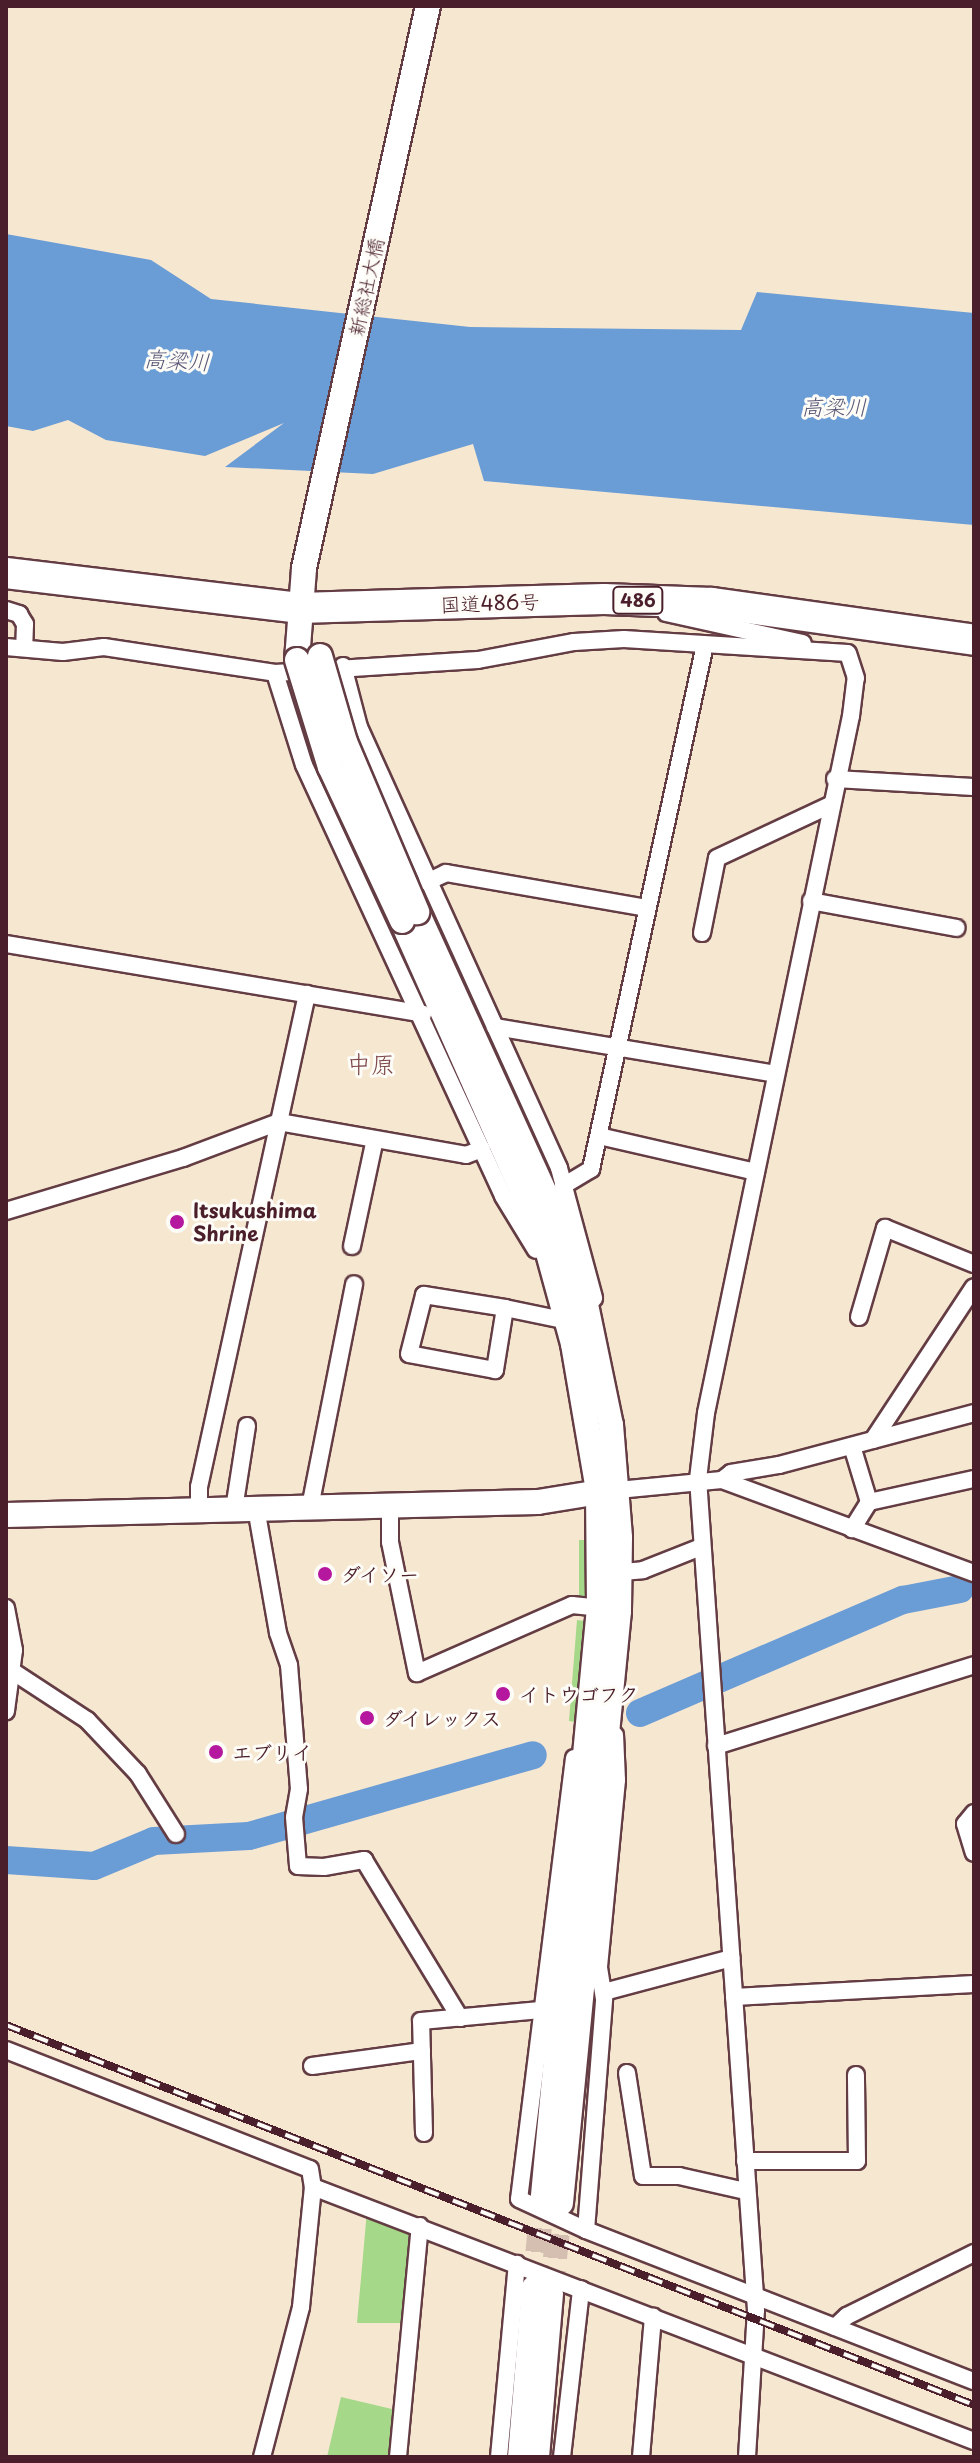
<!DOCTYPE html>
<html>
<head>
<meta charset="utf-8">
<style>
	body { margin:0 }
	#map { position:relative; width:980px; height:2463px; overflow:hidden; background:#f6e7d1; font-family:"Playpen Sans","Klee One",sans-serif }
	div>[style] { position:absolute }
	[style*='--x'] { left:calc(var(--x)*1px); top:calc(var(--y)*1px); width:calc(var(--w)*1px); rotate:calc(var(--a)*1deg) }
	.green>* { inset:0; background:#a5d888; transform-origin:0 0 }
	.water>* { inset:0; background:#6a9cd5 }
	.river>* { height:28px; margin:-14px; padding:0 14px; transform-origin:14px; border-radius:14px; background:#6a9cd5 }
	.secondary-tunnel>* { height:24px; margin-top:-12px; transform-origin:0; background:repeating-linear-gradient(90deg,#d4bfb0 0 24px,transparent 0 36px) }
	.roads { filter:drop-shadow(2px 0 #643d44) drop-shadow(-2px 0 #643d44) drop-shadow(0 2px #643d44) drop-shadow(0 -2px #643d44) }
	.street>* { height:16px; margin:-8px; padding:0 8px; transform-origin:8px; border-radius:8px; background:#fff }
	.secondary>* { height:24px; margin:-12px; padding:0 12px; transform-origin:12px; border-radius:12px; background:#fff }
	.highway>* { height:30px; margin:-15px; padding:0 15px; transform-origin:15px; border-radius:15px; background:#fff }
	.rail>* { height:8px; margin-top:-4px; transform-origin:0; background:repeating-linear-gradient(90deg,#fdfcf7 0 15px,#4a1f2b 0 30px); box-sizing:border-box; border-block:2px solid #4a1f2b }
	.bridges { filter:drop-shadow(2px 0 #643d44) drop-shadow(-2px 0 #643d44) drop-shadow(0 2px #643d44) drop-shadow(0 -2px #643d44) }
	.secondary-bridge>* { height:24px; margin:-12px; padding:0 12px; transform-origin:12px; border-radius:12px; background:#fff }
	.dots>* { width:22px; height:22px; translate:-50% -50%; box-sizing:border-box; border:4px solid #fdfcf7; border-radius:50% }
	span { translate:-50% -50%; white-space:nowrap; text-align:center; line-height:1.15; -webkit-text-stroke:6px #fdfcf7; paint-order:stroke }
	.shield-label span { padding:2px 6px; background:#fdfcf7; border:2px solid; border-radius:6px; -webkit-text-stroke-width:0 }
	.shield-label { font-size:18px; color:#4a1f2b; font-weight:700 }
	.street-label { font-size:20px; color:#4a1f2b }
	.poi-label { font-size:20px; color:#4a1f2b; font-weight:700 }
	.left { translate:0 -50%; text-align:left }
	.water-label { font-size:22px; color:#585777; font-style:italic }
	.quarter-label { font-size:24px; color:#7d4649 }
	.frame { position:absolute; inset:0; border:8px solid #4a1f2b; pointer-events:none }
</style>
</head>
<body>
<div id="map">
	<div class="green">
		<i style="left:579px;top:1540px;width:9px;height:56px"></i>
		<i style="clip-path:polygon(577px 1620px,585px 1621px,575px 1722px,569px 1721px)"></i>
		<i style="clip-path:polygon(367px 2211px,410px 2229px,403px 2323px,357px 2323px)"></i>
		<i style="clip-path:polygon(341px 2397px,396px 2410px,391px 2457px,327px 2457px)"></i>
	</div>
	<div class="water">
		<i style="clip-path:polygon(6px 234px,151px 260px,211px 299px,470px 327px,741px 330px,757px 292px,974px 313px,974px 525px,484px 481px,473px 444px,373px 474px,225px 467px,284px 423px,205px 456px,106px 440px,68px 420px,33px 431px,6px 426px)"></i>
	</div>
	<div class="river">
		<i style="--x:640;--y:1713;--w:286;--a:-23.3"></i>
		<i style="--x:903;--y:1600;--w:58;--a:-10.9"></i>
		<i style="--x:6;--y:1860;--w:88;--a:3.9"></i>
		<i style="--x:94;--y:1866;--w:65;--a:-22.6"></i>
		<i style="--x:154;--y:1841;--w:95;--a:-3"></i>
		<i style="--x:249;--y:1836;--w:295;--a:-15.9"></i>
	</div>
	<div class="secondary-tunnel">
		<i style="--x:534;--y:2288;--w:93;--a:-84.5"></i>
		<i style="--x:551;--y:2294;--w:92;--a:-83.7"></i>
	</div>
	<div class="roads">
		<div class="street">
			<i style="--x:6;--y:610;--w:14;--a:17"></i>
			<i style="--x:19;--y:614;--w:12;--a:59"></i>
			<i style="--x:25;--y:624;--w:24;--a:92"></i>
			<i style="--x:666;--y:613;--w:140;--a:12.4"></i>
			<i style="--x:6;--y:647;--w:57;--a:5"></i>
			<i style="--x:63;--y:652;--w:41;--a:-7"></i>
			<i style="--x:104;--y:647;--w:173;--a:8.6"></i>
			<i style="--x:275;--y:673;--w:203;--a:-3.7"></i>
			<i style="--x:478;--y:660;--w:98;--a:-10.6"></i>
			<i style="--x:574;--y:642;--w:50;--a:-3.4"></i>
			<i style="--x:624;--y:639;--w:224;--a:3.6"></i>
			<i style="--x:343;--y:666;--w:63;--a:75.3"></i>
			<i style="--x:359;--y:727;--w:484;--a:65.6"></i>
			<i style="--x:559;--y:1168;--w:135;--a:74.9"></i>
			<i style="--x:275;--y:673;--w:96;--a:72.5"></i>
			<i style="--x:304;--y:765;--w:475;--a:65.2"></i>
			<i style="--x:503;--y:1196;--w:63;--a:58.6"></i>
			<i style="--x:835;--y:779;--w:139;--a:3.3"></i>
			<i style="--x:427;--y:882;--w:21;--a:-25"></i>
			<i style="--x:446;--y:873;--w:204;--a:9.9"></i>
			<i style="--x:811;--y:901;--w:148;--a:10.5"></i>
			<i style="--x:702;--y:933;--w:76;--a:-78.7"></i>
			<i style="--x:717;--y:858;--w:125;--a:-25.1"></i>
			<i style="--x:6;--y:944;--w:423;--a:9.5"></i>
			<i style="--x:495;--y:1027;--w:284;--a:9.5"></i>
			<i style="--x:599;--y:1136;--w:161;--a:12.9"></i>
			<i style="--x:563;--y:1186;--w:33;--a:-31"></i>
			<i style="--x:591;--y:1169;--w:536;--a:-77.73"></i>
			<i style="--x:6;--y:1211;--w:185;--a:-16.7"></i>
			<i style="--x:183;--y:1158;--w:103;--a:-20.6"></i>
			<i style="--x:279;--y:1122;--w:190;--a:10"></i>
			<i style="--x:466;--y:1155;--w:17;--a:-21"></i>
			<i style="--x:352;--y:1246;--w:109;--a:-77.9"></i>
			<i style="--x:505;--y:1308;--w:63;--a:99.2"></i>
			<i style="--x:495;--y:1370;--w:87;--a:-169.5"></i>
			<i style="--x:409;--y:1354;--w:61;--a:-75.7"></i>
			<i style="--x:424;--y:1295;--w:82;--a:9.1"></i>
			<i style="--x:505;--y:1308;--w:64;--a:11.7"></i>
			<i style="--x:859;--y:1317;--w:93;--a:-73.7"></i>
			<i style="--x:885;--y:1228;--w:96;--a:22"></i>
			<i style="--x:873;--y:1440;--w:183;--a:-56.6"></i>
			<i style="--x:852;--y:1446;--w:59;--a:73.1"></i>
			<i style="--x:869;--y:1502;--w:32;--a:122"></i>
			<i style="--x:722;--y:1480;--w:11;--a:-38"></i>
			<i style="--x:731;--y:1473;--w:49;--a:-9.5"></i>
			<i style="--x:779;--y:1465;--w:202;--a:-14.9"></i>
			<i style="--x:618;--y:1490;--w:104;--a:-5.5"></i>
			<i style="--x:722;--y:1480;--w:269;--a:20.3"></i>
			<i style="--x:869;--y:1502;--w:107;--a:-12.4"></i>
			<i style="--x:390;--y:1504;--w:38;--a:90"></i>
			<i style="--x:390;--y:1542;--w:134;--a:78.4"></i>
			<i style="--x:417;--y:1673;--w:169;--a:-23.7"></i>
			<i style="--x:572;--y:1605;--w:27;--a:6"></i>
			<i style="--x:310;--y:1507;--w:227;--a:-78.8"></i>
			<i style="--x:256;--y:1508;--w:127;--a:80"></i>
			<i style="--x:278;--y:1633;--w:34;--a:71"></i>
			<i style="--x:289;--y:1665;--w:124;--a:85.4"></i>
			<i style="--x:299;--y:1789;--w:28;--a:100"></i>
			<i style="--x:294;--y:1817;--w:49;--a:85.3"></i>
			<i style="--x:298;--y:1866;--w:26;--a:2"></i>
			<i style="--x:324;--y:1867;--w:41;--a:-9.9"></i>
			<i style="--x:364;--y:1860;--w:185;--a:58.7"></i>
			<i style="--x:199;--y:1509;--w:22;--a:-90"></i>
			<i style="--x:199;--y:1487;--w:505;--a:-77.64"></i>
			<i style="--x:234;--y:1509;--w:84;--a:-81.1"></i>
			<i style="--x:622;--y:1572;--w:21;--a:-5"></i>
			<i style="--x:643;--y:1570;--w:62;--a:-21.6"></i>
			<i style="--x:6;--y:1608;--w:43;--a:79.2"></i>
			<i style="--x:14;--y:1650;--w:62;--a:97.5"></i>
			<i style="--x:6;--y:1667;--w:97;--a:33.2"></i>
			<i style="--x:87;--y:1720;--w:74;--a:46.6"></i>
			<i style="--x:138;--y:1774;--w:71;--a:57.7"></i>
			<i style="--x:716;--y:1746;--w:270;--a:-17.4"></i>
			<i style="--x:574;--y:1758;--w:444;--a:97.1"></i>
			<i style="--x:519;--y:2199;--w:74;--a:24.8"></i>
			<i style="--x:586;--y:2230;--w:416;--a:21.3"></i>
			<i style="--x:974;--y:1813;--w:14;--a:129"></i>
			<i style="--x:965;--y:1824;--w:30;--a:73"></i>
			<i style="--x:604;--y:1992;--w:132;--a:-14.9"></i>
			<i style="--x:734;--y:1997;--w:240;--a:-3.1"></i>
			<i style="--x:6;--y:2050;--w:326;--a:21.4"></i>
			<i style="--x:310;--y:2169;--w:18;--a:81"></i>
			<i style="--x:312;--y:2066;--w:111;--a:-7.8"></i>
			<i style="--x:627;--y:2073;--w:104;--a:81.2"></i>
			<i style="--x:643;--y:2176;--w:36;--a:0"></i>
			<i style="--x:679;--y:2176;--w:68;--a:12.8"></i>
			<i style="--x:424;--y:2133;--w:112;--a:-91.5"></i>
			<i style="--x:421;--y:2021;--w:120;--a:-5.3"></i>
			<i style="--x:745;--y:2161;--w:112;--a:0"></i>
			<i style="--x:857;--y:2161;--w:86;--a:-90.7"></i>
			<i style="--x:586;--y:2230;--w:232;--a:-85.5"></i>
			<i style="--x:604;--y:1999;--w:32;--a:-99"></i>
			<i style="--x:599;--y:1967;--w:188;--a:-84.5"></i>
			<i style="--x:617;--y:1780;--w:45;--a:-92.5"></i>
			<i style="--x:835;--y:2327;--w:16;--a:-43"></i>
			<i style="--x:847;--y:2316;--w:142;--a:-26.4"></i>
			<i style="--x:262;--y:2457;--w:155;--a:-75.4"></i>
			<i style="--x:301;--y:2307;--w:121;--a:-84.3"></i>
			<i style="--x:313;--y:2187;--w:708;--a:21.02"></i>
			<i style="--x:398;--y:2457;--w:232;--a:-84.6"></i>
			<i style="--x:499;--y:2457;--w:194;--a:-84.7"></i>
			<i style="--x:562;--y:2457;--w:169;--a:-83.5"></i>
			<i style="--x:641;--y:2457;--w:141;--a:-85.1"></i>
			<i style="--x:747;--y:2457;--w:147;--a:-86.5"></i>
			<i style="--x:756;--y:2310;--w:833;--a:-93.99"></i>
			<i style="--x:698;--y:1479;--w:66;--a:-83.1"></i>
			<i style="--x:706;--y:1413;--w:712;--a:-78.25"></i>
			<i style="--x:851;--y:716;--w:38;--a:-83"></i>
			<i style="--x:856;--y:678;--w:26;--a:-108"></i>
		</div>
		<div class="secondary">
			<i style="--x:297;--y:660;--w:92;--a:-85.6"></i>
			<i style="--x:304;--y:568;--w:576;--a:-77.56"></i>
			<i style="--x:417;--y:912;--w:340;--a:65.5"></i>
			<i style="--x:558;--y:1221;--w:78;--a:70.6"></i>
			<i style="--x:584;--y:1295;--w:133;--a:78.3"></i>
			<i style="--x:611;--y:1425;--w:113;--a:85.4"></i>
			<i style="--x:620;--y:1538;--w:73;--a:90.8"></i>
			<i style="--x:619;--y:1611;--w:595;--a:95.6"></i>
			<i style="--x:402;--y:921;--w:351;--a:66"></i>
			<i style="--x:545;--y:1242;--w:106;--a:74.6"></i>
			<i style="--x:573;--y:1344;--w:149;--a:80.3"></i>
			<i style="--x:598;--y:1491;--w:117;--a:89.5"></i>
			<i style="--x:599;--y:1608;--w:590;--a:95.45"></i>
			<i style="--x:6;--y:1515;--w:532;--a:-1.4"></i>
			<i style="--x:538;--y:1502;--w:75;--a:-9.2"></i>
			<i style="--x:520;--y:2457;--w:170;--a:-85.3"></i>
			<i style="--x:537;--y:2457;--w:164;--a:-85.1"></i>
		</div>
		<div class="highway">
			<i style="--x:6;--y:573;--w:295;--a:6.8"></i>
			<i style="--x:299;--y:608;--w:305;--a:-1.7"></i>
			<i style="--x:604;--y:599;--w:108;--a:2.1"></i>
			<i style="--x:712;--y:603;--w:265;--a:8"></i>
		</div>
	</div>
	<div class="rail">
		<i style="--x:6;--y:2025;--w:1040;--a:21.43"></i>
	</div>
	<div class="bridges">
		<div class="secondary-bridge">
			<i style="--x:320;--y:656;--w:90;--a:73.8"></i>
			<i style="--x:345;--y:742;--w:185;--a:67"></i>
			<i style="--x:297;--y:660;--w:112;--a:72.9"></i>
			<i style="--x:330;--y:767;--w:170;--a:64.9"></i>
		</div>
	</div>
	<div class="dots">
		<i style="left:177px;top:1222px;background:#b5179e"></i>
		<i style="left:325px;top:1574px;background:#b5179e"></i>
		<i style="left:503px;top:1694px;background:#b5179e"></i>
		<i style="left:367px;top:1718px;background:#b5179e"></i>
		<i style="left:216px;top:1752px;background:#b5179e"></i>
	</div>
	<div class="shield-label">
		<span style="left:638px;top:600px">486</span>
	</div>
	<div class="street-label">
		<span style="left:366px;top:287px;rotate:-78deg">新総社大橋</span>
		<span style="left:490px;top:603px;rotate:-2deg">国道486号</span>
	</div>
	<div class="poi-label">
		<span class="left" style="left:193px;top:1222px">Itsukushima<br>Shrine</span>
		<span class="left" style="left:341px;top:1574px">ダイソー</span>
		<span class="left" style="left:519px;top:1694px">イトウゴフク</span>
		<span class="left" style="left:383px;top:1718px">ダイレックス</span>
		<span class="left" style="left:232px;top:1752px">エブリイ</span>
	</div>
	<div class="water-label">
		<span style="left:177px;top:359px;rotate:3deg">高梁川</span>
		<span style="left:834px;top:406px">高梁川</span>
	</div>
	<div class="quarter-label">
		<span style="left:371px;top:1064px">中原</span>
	</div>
	<div class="frame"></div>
</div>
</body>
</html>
